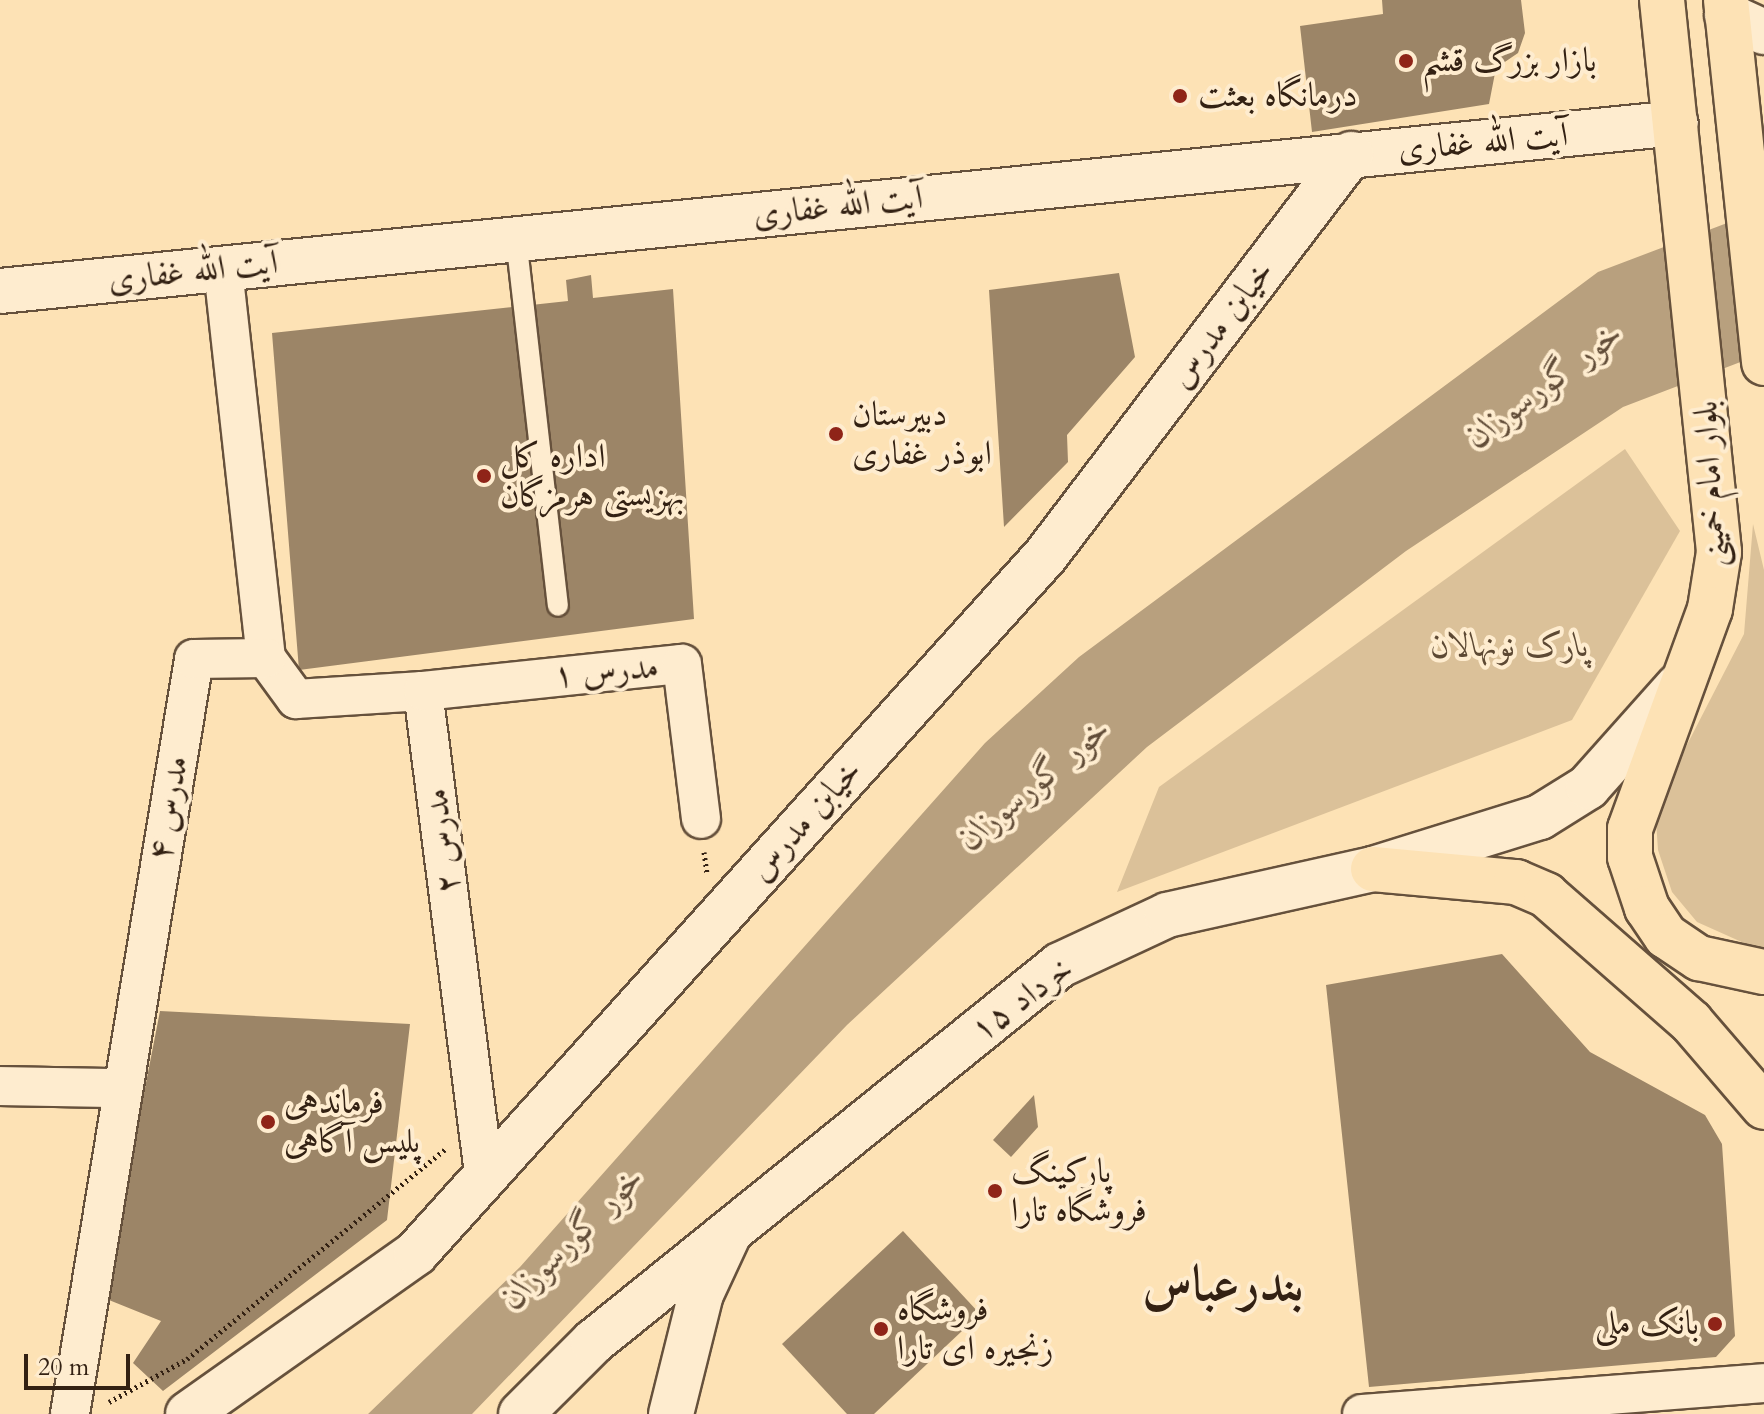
<!DOCTYPE html>
<html>
<head>
<meta charset="utf-8">
<style>
	body { margin:0 }
	#map { position:relative; width:1764px; height:1414px; overflow:hidden; background:#fde2b5; font-family:Cardo,Amiri,serif }
	div>[style] { position:absolute }
	[style*='--x'] { left:calc(var(--x)*1px); top:calc(var(--y)*1px); width:calc(var(--w)*1px); rotate:calc(var(--a)*1deg) }
	.green>* { inset:0; background:#dbc199 }
	.water>* { inset:0; background:#b8a07e }
	.building>* { inset:0; background:#9c8567 }
	.path>* { height:5px; margin-top:-2.5px; transform-origin:0; background:repeating-linear-gradient(90deg,#332113 0 2px,transparent 0 6px) }
	.roads { filter:drop-shadow(2px 0 #66513c) drop-shadow(-2px 0 #66513c) drop-shadow(0 2px #66513c) drop-shadow(0 -2px #66513c) }
	.service>* { height:20px; margin:-10px; padding:0 10px; transform-origin:10px; border-radius:10px; background:#feeccf }
	.minor>* { height:38px; margin:-19px; padding:0 19px; transform-origin:19px; border-radius:19px; background:#feeccf }
	.tertiary>* { height:44px; margin:-22px; padding:0 22px; transform-origin:22px; border-radius:22px; background:#feeccf }
	.secondary>* { height:44px; margin:-22px; padding:0 22px; transform-origin:22px; border-radius:22px; background:#feeccf }
	.primary>* { height:44px; margin:-22px; padding:0 22px; transform-origin:22px; border-radius:22px; background:#fde2b5 }
	.dots>* { width:22px; height:22px; translate:-50% -50%; box-sizing:border-box; border:4px solid #feeccf; border-radius:50% }
	span { translate:-50% -50%; white-space:nowrap; text-align:center; line-height:1.15; -webkit-text-stroke:8px #feeccf; paint-order:stroke }
	.poi-label { font-size:34px; color:#332113 }
	.left { translate:0 -50%; text-align:left }
	.right { translate:-100% -50%; text-align:right }
	.street-label { font-size:34px; color:#332113 }
	.park-label { font-size:34px; color:#5d4934; font-style:italic }
	.water-label { font-size:36px; color:#624d38; font-style:italic }
	.town-label { font-size:50px; color:#332113; font-weight:700 }
	.scale { position:absolute; left:24px; top:1354px; width:106px; height:36px; box-sizing:border-box; border:4px solid #332113; border-top:0; padding-left:10px; font-size:24px; line-height:28px; white-space:nowrap; color:#332113; -webkit-text-stroke:6px #feeccf; paint-order:stroke }
</style>
</head>
<body>
<div id="map">
	<div class="green">
		<i style="clip-path:polygon(1625px 449px,1680px 531px,1572px 720px,1117px 892px,1159px 787px)"></i>
		<i style="clip-path:polygon(1753px 524px,1764px 570px,1764px 952px,1697px 922px,1672px 892px,1658px 850px,1655px 807px,1744px 634px)"></i>
	</div>
	<div class="water">
		<i style="clip-path:polygon(1764px 209px,1764px 353px,1623px 407px,1406px 551px,1147px 747px,847px 1025px,472px 1414px,368px 1414px,520px 1267px,985px 743px,1079px 657px,1598px 272px)"></i>
	</div>
	<div class="building">
		<i style="clip-path:polygon(1382px 0,1521px 0,1525px 33px,1518px 53px,1496px 68px,1489px 104px,1312px 132px,1300px 26px,1383px 14px)"></i>
		<i style="clip-path:polygon(1119px 273px,1135px 357px,1067px 435px,1068px 462px,1004px 527px,989px 290px)"></i>
		<i style="clip-path:polygon(591px 275px,593px 298px,673px 289px,694px 619px,299px 670px,272px 333px,568px 301px,566px 280px)"></i>
		<i style="clip-path:polygon(1502px 954px,1590px 1052px,1705px 1115px,1722px 1144px,1735px 1336px,1716px 1357px,1369px 1387px,1326px 985px)"></i>
		<i style="clip-path:polygon(160px 1011px,410px 1024px,387px 1220px,163px 1391px,133px 1363px,161px 1321px,104px 1298px)"></i>
		<i style="clip-path:polygon(1034px 1095px,1038px 1127px,1011px 1157px,993px 1140px)"></i>
		<i style="clip-path:polygon(903px 1231px,980px 1314px,874px 1414px,847px 1414px,782px 1344px)"></i>
	</div>
	<div class="path">
		<i style="--x:704;--y:852;--w:21;--a:82"></i>
		<i style="--x:109;--y:1402;--w:89;--a:-28.9"></i>
		<i style="--x:187;--y:1359;--w:333;--a:-39.1"></i>
	</div>
	<div class="roads">
		<div class="service">
			<i style="--x:516;--y:238;--w:370;--a:83.5"></i>
		</div>
		<div class="minor">
			<i style="--x:223;--y:269;--w:391;--a:83.7"></i>
			<i style="--x:266;--y:658;--w:51;--a:53.8"></i>
			<i style="--x:296;--y:699;--w:127;--a:-3.6"></i>
			<i style="--x:423;--y:691;--w:482;--a:82.8"></i>
			<i style="--x:423;--y:691;--w:260;--a:-6"></i>
			<i style="--x:682;--y:664;--w:156;--a:83"></i>
			<i style="--x:0;--y:1086;--w:119;--a:1"></i>
			<i style="--x:70;--y:1414;--w:765;--a:-80.67"></i>
			<i style="--x:194;--y:659;--w:72;--a:-0.8"></i>
			<i style="--x:1362;--y:1414;--w:403;--a:-4.4"></i>
		</div>
		<div class="tertiary">
			<i style="--x:1727;--y:15;--w:41;--a:24.7"></i>
			<i style="--x:0;--y:291;--w:1684;--a:-5.72"></i>
			<i style="--x:188;--y:1414;--w:279;--a:-35.2"></i>
			<i style="--x:416;--y:1253;--w:940;--a:-47.93"></i>
			<i style="--x:1046;--y:555;--w:504;--a:-52.74"></i>
		</div>
		<div class="secondary">
			<i style="--x:521;--y:1414;--w:102;--a:-45"></i>
			<i style="--x:593;--y:1342;--w:600;--a:-38.91"></i>
			<i style="--x:1060;--y:965;--w:118;--a:-25"></i>
			<i style="--x:1167;--y:915;--w:211;--a:-12.6"></i>
			<i style="--x:1373;--y:869;--w:175;--a:-17.3"></i>
			<i style="--x:1540;--y:817;--w:57;--a:-32"></i>
			<i style="--x:1588;--y:787;--w:135;--a:-48.3"></i>
			<i style="--x:671;--y:1414;--w:124;--a:-76"></i>
			<i style="--x:701;--y:1294;--w:62;--a:-65.1"></i>
		</div>
		<div class="primary">
			<i style="--x:1662;--y:0;--w:555;--a:84.1"></i>
			<i style="--x:1719;--y:552;--w:58;--a:99"></i>
			<i style="--x:1710;--y:609;--w:234;--a:110"></i>
			<i style="--x:1630;--y:829;--w:28;--a:90"></i>
			<i style="--x:1630;--y:857;--w:54;--a:71.6"></i>
			<i style="--x:1647;--y:908;--w:34;--a:56"></i>
			<i style="--x:1666;--y:936;--w:40;--a:34"></i>
			<i style="--x:1699;--y:958;--w:66;--a:12.2"></i>
			<i style="--x:1726;--y:0;--w:365;--a:84"></i>
			<i style="--x:1373;--y:869;--w:144;--a:5.2"></i>
			<i style="--x:1516;--y:882;--w:33;--a:23"></i>
			<i style="--x:1546;--y:895;--w:193;--a:41.2"></i>
			<i style="--x:1691;--y:1022;--w:112;--a:49.3"></i>
		</div>
	</div>
	<div class="dots">
		<i style="left:1406px;top:61px;background:#8f2418"></i>
		<i style="left:1180px;top:96px;background:#8f2418"></i>
		<i style="left:836px;top:434px;background:#8f2418"></i>
		<i style="left:484px;top:476px;background:#8f2418"></i>
		<i style="left:268px;top:1122px;background:#8f2418"></i>
		<i style="left:995px;top:1191px;background:#8f2418"></i>
		<i style="left:1715px;top:1324px;background:#8f2418"></i>
		<i style="left:881px;top:1329px;background:#8f2418"></i>
	</div>
	<div class="poi-label">
		<span class="left" style="left:1422px;top:61px">بازار بزرگ قشم</span>
		<span class="left" style="left:1198px;top:96px">درمانگاه بعثت</span>
		<span class="left" style="left:852px;top:434px">دبیرستان<br>ابوذر غفاری</span>
		<span class="left" style="left:500px;top:476px">اداره کل<br>بهزیستی هرمزگان</span>
		<span class="left" style="left:284px;top:1122px">فرماندهی<br>پلیس آگاهی</span>
		<span class="left" style="left:1011px;top:1191px">پارکینگ<br>فروشگاه تارا</span>
		<span class="left" style="left:897px;top:1329px">فروشگاه<br>زنجیره ای تارا</span>
		<span class="right" style="left:1699px;top:1324px">بانک ملی</span>
	</div>
	<div class="street-label">
		<span style="left:1483px;top:142px;rotate:-5deg">آیت الله غفاری</span>
		<span style="left:838px;top:206px;rotate:-6deg">آیت الله غفاری</span>
		<span style="left:193px;top:271px;rotate:-6deg">آیت الله غفاری</span>
		<span style="left:1221px;top:324px;rotate:-53deg">خیابن مدرس</span>
		<span style="left:1710px;top:484px;rotate:-93deg">بلوار امام خمینی</span>
		<span style="left:606px;top:671px;rotate:-5deg">مدرس ۱</span>
		<span style="left:168px;top:808px;rotate:-80deg">مدرس ۴</span>
		<span style="left:805px;top:820px;rotate:-48deg">خیابن مدرس</span>
		<span style="left:442px;top:841px;rotate:-97deg">مدرس ۲</span>
		<span style="left:1022px;top:999px;rotate:-36deg">۱۵ خرداد</span>
	</div>
	<div class="park-label">
		<span style="left:1510px;top:646px">پارک نونهالان</span>
	</div>
	<div class="water-label">
		<span style="left:1544px;top:384px;rotate:-37deg">خور گورسوزان</span>
		<span style="left:1034px;top:783px;rotate:-40deg">خور گورسوزان</span>
		<span style="left:572px;top:1237px;rotate:-45deg">خور گورسوزان</span>
	</div>
	<div class="town-label">
		<span style="left:1223px;top:1285px">بندرعباس</span>
	</div>
	<div class="scale">20 m</div>
</div>
</body>
</html>
